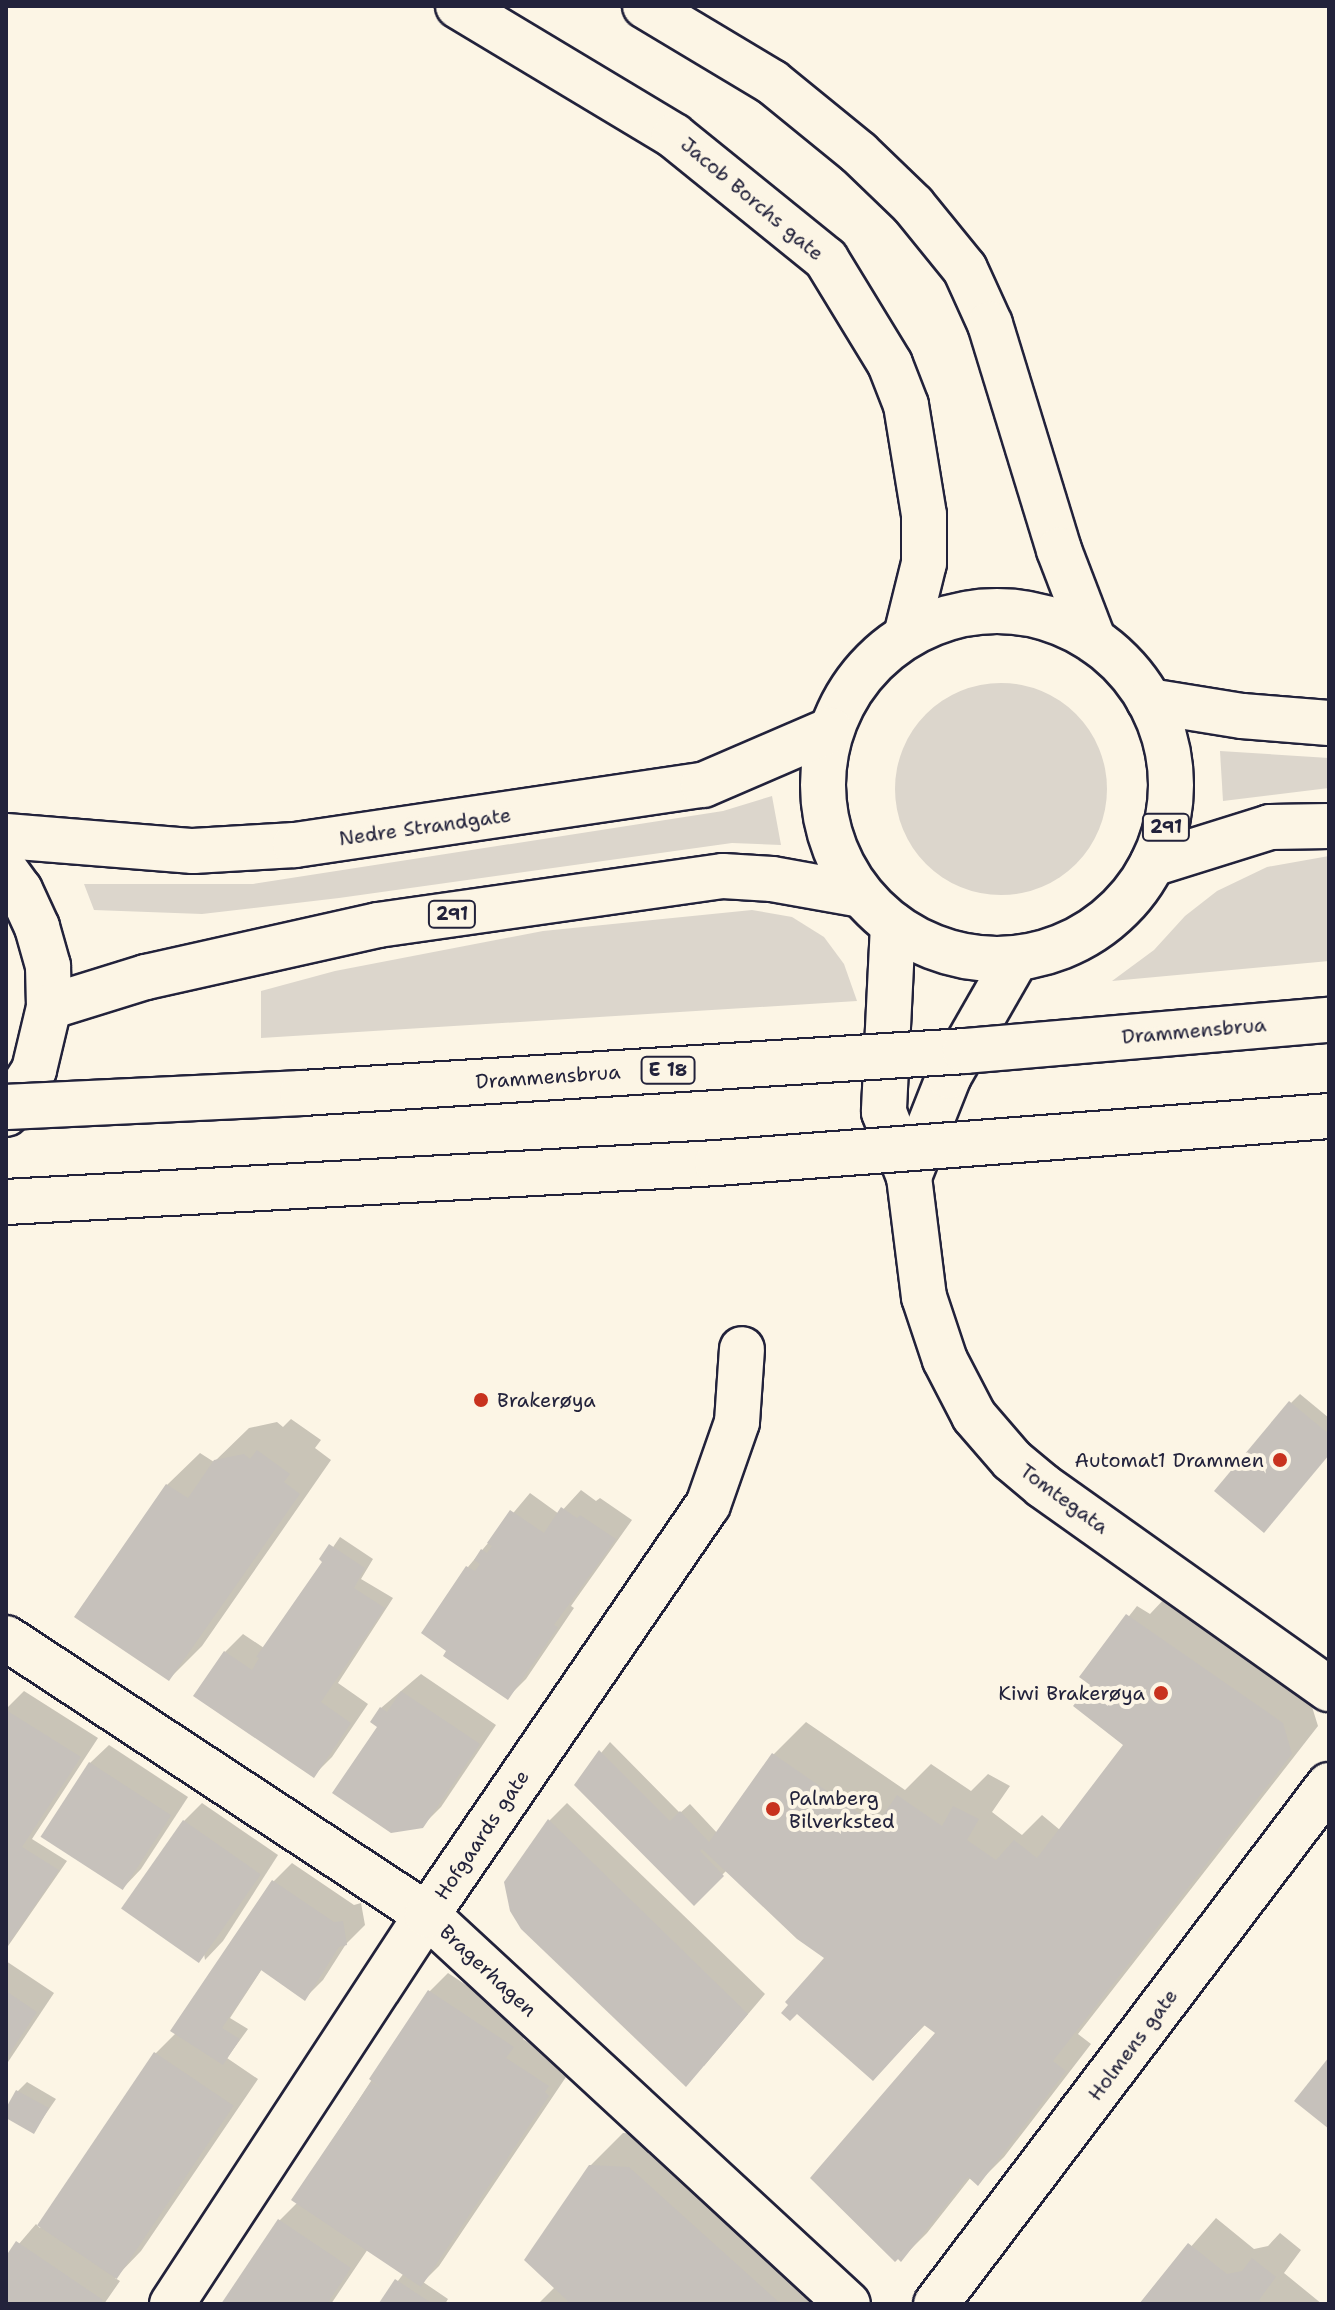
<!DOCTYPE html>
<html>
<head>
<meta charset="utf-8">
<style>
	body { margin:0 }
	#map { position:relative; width:1335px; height:2310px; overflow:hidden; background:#fcf5e5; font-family:"Shantell Sans",sans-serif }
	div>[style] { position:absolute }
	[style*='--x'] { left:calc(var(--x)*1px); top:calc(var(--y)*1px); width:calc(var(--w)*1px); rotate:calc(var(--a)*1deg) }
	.green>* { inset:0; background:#dcd6cc }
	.round { border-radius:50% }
	.shadow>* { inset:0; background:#0003 }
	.building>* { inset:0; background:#c6c1bb; transform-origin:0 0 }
	.roads { filter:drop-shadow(2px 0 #22223b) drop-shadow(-2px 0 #22223b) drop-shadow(0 2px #22223b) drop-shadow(0 -2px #22223b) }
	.minor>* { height:44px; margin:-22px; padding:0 22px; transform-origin:22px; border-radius:22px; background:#fcf5e5 }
	.highway>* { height:44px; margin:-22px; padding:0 22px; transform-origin:22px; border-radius:22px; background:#fcf5e5 }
	.highway>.ring { margin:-22px; padding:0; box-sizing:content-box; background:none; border:44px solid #fcf5e5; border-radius:50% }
	.bridges { filter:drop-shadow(2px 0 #22223b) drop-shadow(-2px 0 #22223b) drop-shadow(0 2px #22223b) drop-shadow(0 -2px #22223b) }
	.highway-bridge>* { height:44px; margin:-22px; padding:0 22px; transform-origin:22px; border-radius:22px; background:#fcf5e5 }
	.dots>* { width:22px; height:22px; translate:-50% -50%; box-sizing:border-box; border:4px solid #fcf5e5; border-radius:50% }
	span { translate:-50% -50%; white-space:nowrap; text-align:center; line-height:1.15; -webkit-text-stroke:8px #fcf5e5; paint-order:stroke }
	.shield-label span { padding:2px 6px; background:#fcf5e5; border:2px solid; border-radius:6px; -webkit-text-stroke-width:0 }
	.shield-label { font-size:18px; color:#22223b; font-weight:700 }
	.street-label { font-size:20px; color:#22223b }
	.poi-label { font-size:20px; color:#22223b }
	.left { translate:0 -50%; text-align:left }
	.right { translate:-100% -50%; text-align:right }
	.frame { position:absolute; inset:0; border:8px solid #22223b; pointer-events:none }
</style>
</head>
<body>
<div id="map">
	<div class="green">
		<i class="round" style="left:895px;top:683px;width:212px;height:212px"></i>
		<i style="clip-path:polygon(1220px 751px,1329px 758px,1329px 788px,1223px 801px)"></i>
		<i style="clip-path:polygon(772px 796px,781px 845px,732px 843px,339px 898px,202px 914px,94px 910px,84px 884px,253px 884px,723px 811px)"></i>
		<i style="clip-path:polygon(1329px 856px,1329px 961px,1112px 981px,1154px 950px,1185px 916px,1217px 891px,1267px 867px)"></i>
		<i style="clip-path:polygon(752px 910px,792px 917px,824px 937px,844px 964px,857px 1001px,261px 1038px,261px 991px,335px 971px,543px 931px)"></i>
	</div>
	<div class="shadow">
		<i style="clip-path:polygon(1300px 1394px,1329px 1418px,1329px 1454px,1291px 1403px)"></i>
		<i style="clip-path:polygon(291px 1419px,321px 1440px,315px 1448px,331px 1460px,202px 1646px,169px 1679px,167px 1485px,200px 1453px,214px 1462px,249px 1428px,277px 1422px,283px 1427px)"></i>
		<i style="clip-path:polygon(581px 1490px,596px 1501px,600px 1498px,632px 1520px,571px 1606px,574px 1608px,526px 1679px,508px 1697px,468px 1567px,530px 1493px,559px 1514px)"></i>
		<i style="clip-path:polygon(340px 1537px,373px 1559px,361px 1579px,393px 1598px,338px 1683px,368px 1704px,332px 1757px,314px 1775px,225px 1652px,243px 1634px,264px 1648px)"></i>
		<i style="clip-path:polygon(1166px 1597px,1309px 1697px,1318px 1726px,1078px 2034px,1091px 2044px,1004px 2157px,978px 2183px,971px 2177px,927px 2233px,901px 2259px,938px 2033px,926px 2024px,872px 2079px,827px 1958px,727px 1870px,694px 1903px,576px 1784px,610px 1742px,680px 1813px,690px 1804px,719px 1835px,774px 1754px,806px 1722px,905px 1790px,931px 1764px,971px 1791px,988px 1774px,1010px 1786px,992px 1812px,1022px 1835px,1042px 1815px,1060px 1830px,1126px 1744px,1093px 1684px,1082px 1676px,1137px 1606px,1150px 1614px)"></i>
		<i style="clip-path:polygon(421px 1674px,496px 1725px,441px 1807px,422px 1826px,379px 1726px,381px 1708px)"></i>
		<i style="clip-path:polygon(24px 1691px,98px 1738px,32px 1839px,67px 1861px,6px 1949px,6px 1709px)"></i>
		<i style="clip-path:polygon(109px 1745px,188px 1797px,141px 1869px,123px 1888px,90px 1763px)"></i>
		<i style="clip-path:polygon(202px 1803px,278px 1855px,223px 1941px,205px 1960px,184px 1821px)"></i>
		<i style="clip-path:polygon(567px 1803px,765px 1994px,704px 2066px,549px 1821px)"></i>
		<i style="clip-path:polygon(292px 1863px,354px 1905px,361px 1903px,365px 1925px,346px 1944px,323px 1980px,305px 1998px,262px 1969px,230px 2018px,248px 2029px,227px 2058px,258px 2079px,141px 2251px,115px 2278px,120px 2281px,104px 2304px,6px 2304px,6px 2259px,36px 2224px,40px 2228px,155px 2054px,176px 2033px,173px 2031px,274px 1881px)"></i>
		<i style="clip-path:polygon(6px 1961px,54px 1993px,6px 2065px)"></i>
		<i style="clip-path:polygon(448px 1973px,531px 2028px,523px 2039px,566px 2067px,561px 2073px,566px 2077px,439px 2266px,423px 2282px,448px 2299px,445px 2304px,382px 2302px,404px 2273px,368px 2249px,331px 2304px,223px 2304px,279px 2221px,298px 2202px,294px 2199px,429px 1992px)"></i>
		<i style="clip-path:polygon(27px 2082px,56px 2099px,34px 2131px,6px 2116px,18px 2091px)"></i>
		<i style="clip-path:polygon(623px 2133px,662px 2135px,849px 2304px,538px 2304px,556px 2286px,590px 2166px)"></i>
		<i style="clip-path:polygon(1216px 2218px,1254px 2249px,1268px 2246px,1280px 2233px,1301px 2250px,1284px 2273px,1322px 2304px,1141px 2304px)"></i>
	</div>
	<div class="building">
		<i style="clip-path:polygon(1289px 1401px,1329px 1434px,1329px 1455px,1264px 1533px,1214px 1491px)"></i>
		<i style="clip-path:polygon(257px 1450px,290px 1474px,284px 1482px,300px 1494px,169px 1681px,74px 1617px,166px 1484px,188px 1498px,214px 1460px,244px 1454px,250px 1459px)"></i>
		<i style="clip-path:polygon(561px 1507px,577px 1518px,580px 1515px,616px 1539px,554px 1625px,558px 1627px,508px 1700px,443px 1656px,446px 1651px,421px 1633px,466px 1566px,475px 1571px,480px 1564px,474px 1560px,481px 1549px,487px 1553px,492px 1546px,487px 1543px,510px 1510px,544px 1533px)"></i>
		<i style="clip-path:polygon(329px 1544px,365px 1568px,354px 1588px,385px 1608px,321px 1702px,351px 1723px,314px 1778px,193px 1696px,224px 1651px,252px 1670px,259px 1658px,256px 1657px,322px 1562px,319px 1559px)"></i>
		<i style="clip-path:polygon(1126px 1614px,1283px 1723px,1292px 1754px,1053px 2061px,1066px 2071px,978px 2186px,968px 2177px,901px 2262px,898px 2259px,895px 2262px,810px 2178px,935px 2033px,924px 2025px,873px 2081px,797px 2014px,790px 2021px,781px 2013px,788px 2005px,785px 2002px,824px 1958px,797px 1939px,702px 1849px,700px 1851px,724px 1876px,694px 1906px,574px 1785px,599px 1750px,670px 1821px,680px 1811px,709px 1842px,772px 1753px,876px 1825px,897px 1795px,942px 1826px,953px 1806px,979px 1819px,967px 1840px,996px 1860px,1014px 1840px,1037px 1858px,1123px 1745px,1073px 1706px,1090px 1685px,1079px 1677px)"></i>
		<i style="clip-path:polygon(401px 1691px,480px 1744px,423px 1828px,391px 1833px,332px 1793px,377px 1727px,370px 1722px,380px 1707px,387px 1712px)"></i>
		<i style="clip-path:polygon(6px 1710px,81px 1757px,22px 1847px,59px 1870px,6px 1948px)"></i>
		<i style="left:89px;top:1762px;width:98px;height:89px;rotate:33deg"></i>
		<i style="clip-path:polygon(548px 1819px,748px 2014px,686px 2087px,521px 1929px,510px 1911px,504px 1882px)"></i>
		<i style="left:183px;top:1820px;width:95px;height:108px;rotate:35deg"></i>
		<i style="clip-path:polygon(272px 1880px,334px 1922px,343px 1921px,347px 1945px,339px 1947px,305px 2001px,261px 1970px,222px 2028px,240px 2039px,223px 2065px,170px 2031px)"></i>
		<i style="clip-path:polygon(428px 1990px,514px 2047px,506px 2058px,549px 2086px,545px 2092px,549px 2096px,421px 2287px,291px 2200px,371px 2082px,382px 2089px,369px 2079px)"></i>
		<i style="clip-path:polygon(6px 1991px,37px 2012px,6px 2059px)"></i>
		<i style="left:154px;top:2052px;width:96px;height:209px;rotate:34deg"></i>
		<i style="clip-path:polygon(1329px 2057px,1329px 2129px,1294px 2101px)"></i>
		<i style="clip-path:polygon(16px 2090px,49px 2108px,34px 2134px,6px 2118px,6px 2108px)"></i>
		<i style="clip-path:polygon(589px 2165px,629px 2167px,781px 2304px,571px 2304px,524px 2260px)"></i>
		<i style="clip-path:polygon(278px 2219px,351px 2268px,327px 2304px,221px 2304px)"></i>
		<i style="clip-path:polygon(16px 2241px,103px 2300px,100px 2304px,6px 2304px,6px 2256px)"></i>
		<i style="clip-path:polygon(1188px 2243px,1227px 2274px,1242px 2271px,1252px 2258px,1276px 2277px,1259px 2300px,1264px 2304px,1139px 2304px)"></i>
		<i style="clip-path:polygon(395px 2279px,433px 2304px,379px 2303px)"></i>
	</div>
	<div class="roads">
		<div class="minor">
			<i style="--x:458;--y:6;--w:252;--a:31"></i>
			<i style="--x:674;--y:136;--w:196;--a:39"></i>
			<i style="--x:826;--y:259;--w:123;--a:58.6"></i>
			<i style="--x:890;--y:364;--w:44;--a:68.7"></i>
			<i style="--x:906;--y:405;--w:111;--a:80.7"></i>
			<i style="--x:924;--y:515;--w:48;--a:90"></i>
			<i style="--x:924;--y:563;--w:75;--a:103.9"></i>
			<i style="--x:645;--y:6;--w:148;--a:30.9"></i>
			<i style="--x:772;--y:82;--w:112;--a:39.2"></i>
			<i style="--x:859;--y:153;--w:75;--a:43.9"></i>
			<i style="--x:913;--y:205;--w:82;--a:50.9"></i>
			<i style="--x:965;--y:269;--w:60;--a:65.6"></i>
			<i style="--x:990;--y:324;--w:236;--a:73"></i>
			<i style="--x:1059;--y:550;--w:97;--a:69"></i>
			<i style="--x:893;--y:925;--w:187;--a:92.8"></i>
			<i style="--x:884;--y:1112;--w:70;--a:69"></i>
			<i style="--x:909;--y:1177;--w:121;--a:82.9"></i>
			<i style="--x:924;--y:1297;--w:66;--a:71.6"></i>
			<i style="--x:945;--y:1360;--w:63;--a:62.6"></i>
			<i style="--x:974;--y:1416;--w:58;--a:49.2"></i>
			<i style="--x:1012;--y:1460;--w:40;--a:40"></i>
			<i style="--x:1043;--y:1486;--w:351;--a:35.4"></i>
			<i style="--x:909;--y:1177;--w:109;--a:-68.4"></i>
			<i style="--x:949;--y:1076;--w:135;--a:-60.2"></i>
			<i style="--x:6;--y:1638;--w:504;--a:33.34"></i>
			<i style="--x:427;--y:1915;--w:573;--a:42.74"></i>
			<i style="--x:172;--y:2304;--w:465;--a:-56.8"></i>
			<i style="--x:427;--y:1915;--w:497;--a:-55.6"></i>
			<i style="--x:708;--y:1505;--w:88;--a:-70.7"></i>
			<i style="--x:737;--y:1422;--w:73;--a:-86.1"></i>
			<i style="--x:936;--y:2304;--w:651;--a:-52.87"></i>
		</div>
		<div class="highway">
			<i class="ring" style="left:823px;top:611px;width:304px;height:304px"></i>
			<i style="--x:1149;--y:701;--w:94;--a:9.2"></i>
			<i style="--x:1242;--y:716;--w:87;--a:4.6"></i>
			<i style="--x:6;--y:836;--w:188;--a:4.6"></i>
			<i style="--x:193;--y:851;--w:102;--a:-3.4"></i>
			<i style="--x:295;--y:845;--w:412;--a:-8.4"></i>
			<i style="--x:703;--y:785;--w:139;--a:-23.3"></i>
			<i style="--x:1152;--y:864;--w:124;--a:-17.4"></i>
			<i style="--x:1270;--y:827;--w:59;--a:-1"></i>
			<i style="--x:6;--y:871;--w:24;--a:54"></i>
			<i style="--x:20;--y:890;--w:41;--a:65.3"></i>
			<i style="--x:37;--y:927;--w:41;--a:74.2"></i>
			<i style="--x:48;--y:966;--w:41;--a:88.6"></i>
			<i style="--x:49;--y:1007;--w:65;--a:103.4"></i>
			<i style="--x:34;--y:1070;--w:52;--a:122.5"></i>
			<i style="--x:49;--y:1007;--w:102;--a:-17.2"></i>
			<i style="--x:146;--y:977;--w:238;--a:-12.6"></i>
			<i style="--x:378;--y:925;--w:348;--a:-8.1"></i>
			<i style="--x:723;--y:876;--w:49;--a:3.5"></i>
			<i style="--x:772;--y:879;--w:90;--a:10.2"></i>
		</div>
	</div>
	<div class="bridges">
		<div class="highway-bridge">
			<i style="--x:6;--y:1107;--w:296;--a:-2.7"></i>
			<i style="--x:302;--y:1093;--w:664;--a:-3.62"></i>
			<i style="--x:965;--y:1051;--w:365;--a:-4.9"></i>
			<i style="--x:6;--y:1202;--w:712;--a:-3.14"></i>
			<i style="--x:717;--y:1163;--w:614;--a:-4.39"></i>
		</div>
	</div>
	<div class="dots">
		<i style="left:481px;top:1400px;background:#c8321e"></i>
		<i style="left:1280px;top:1460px;background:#c8321e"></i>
		<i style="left:1161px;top:1693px;background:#c8321e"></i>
		<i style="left:773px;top:1809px;background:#c8321e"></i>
	</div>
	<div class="shield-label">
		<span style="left:1166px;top:827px">291</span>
		<span style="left:452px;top:914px">291</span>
		<span style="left:668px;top:1070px">E 18</span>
	</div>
	<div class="street-label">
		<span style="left:752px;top:199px;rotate:40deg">Jacob Borchs gate</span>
		<span style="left:425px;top:827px;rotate:-8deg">Nedre Strandgate</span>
		<span style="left:1194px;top:1031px;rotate:-5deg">Drammensbrua</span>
		<span style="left:548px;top:1077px;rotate:-4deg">Drammensbrua</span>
		<span style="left:1064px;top:1499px;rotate:36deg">Tomtegata</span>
		<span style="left:482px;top:1835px;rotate:-56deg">Hofgaards gate</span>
		<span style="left:488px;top:1971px;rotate:43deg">Bragerhagen</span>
		<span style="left:1133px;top:2045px;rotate:-53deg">Holmens gate</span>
	</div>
	<div class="poi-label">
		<span class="left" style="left:497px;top:1400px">Brakerøya</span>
		<span class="right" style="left:1264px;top:1460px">Automat1 Drammen</span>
		<span class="right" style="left:1145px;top:1693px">Kiwi Brakerøya</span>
		<span class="left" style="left:789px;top:1810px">Palmberg<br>Bilverksted</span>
	</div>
	<div class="frame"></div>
</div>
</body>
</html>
